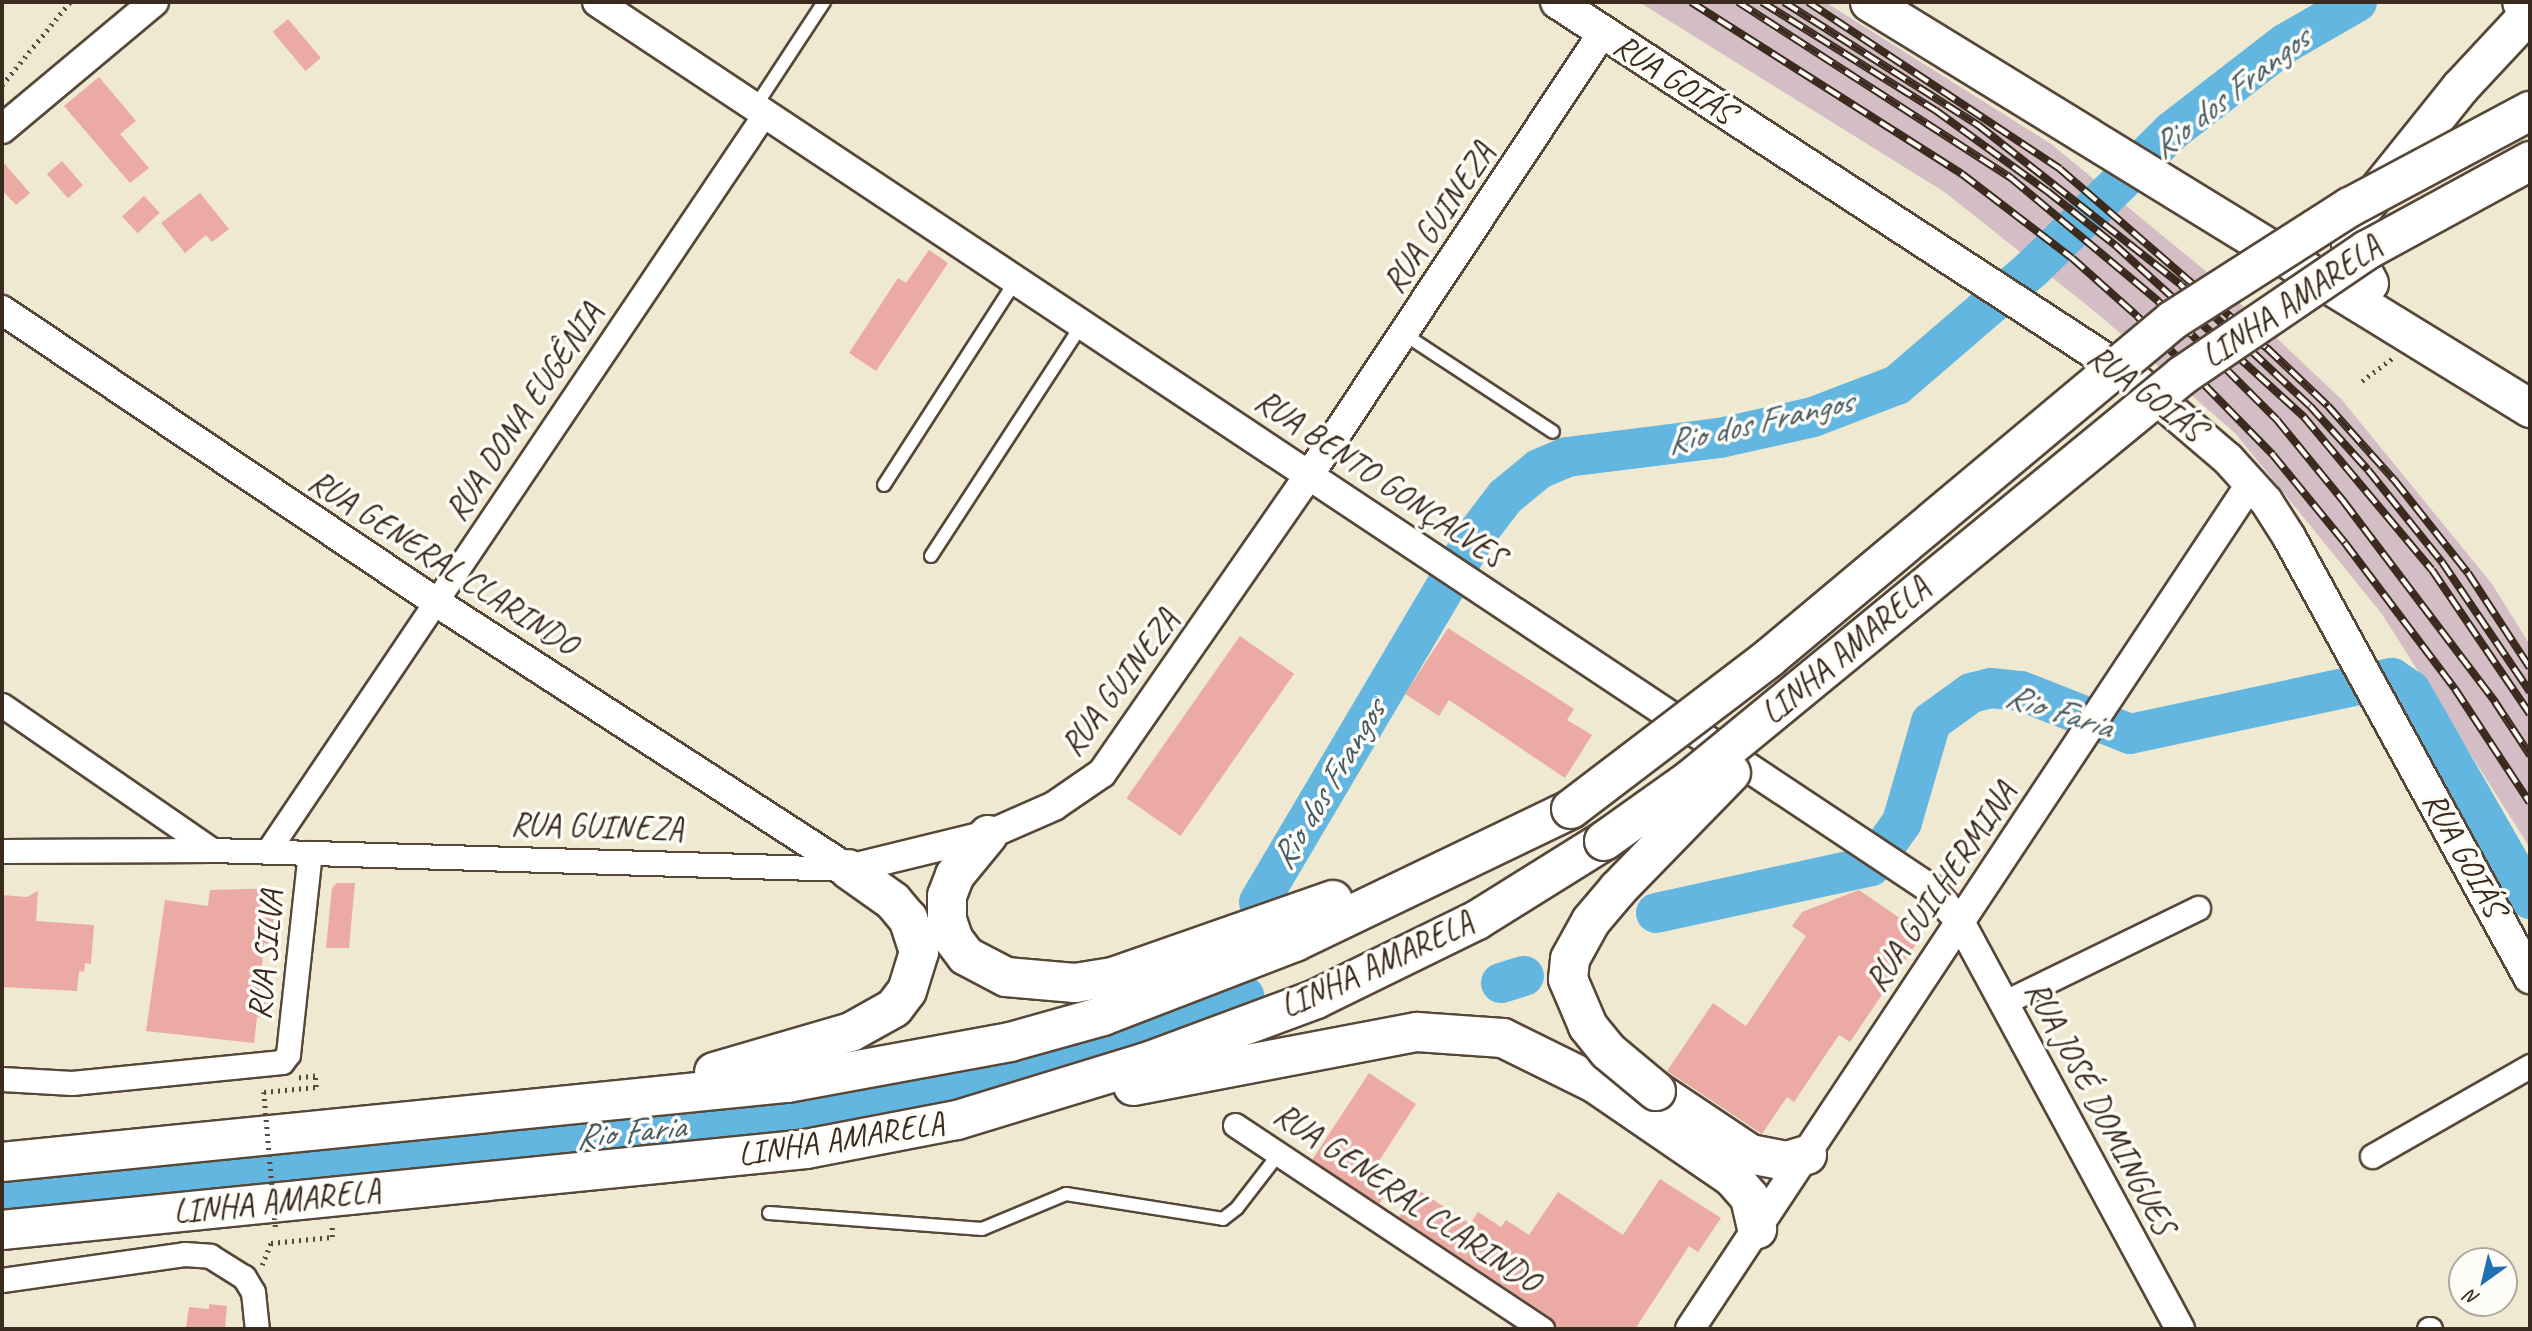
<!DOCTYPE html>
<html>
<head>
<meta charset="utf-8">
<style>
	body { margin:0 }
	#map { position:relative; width:2532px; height:1331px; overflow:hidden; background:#eee9d0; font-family:Caveat,sans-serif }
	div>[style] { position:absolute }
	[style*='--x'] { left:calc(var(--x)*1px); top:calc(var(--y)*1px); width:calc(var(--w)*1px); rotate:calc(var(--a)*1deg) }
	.industrial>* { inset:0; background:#d2bec4 }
	.river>* { height:40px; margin:-20px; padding:0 20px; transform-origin:20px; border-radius:20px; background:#63b6df }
	.building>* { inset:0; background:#ecaaa5; transform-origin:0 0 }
	.path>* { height:4.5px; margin-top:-2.25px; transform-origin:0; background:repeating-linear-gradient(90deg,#564739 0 2px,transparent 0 7px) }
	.roads { filter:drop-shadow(2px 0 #564739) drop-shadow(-2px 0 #564739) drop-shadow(0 2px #564739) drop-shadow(0 -2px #564739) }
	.service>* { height:12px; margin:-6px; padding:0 6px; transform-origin:6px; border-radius:6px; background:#fff }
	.minor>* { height:23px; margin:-11.5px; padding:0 11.5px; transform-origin:11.5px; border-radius:11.5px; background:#fff }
	.tertiary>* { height:28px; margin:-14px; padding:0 14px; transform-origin:14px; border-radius:14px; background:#fff }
	.secondary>* { height:32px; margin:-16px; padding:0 16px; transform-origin:16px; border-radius:16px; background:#fff }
	.primary>* { height:37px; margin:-18.5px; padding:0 18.5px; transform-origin:18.5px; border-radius:18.5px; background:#fff }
	.motorway>* { height:38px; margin:-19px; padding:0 19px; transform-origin:19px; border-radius:19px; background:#fff }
	.rail>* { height:8px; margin-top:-4px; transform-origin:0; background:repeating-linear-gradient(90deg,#fdfcf7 0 16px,#3b2a1e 0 32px); box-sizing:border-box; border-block:2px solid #3b2a1e }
	.path-bridge>* { height:4.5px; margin-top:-2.25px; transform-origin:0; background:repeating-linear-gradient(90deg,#564739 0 2px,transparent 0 7px) }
	.bridges { filter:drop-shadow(2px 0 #564739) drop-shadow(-2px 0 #564739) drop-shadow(0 2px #564739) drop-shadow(0 -2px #564739) }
	.motorway-bridge>* { height:38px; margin:-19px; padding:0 19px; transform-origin:19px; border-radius:19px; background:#fff }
	span { translate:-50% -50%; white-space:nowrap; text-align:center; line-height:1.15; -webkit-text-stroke:7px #fdfcf7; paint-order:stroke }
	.street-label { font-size:33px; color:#3b2a1e }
	.water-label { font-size:35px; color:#495b62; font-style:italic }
	.frame { position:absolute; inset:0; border:4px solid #3b2a1e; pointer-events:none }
	.north { position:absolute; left:2448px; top:1247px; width:70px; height:70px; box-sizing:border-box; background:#fdfcf7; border:2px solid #afa8a0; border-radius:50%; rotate:214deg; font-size:19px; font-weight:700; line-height:28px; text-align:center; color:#3b2a1e }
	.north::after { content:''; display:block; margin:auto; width:24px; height:32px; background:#1f6fb2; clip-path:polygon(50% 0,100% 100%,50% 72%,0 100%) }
</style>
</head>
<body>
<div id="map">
	<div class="industrial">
		<i style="clip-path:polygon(1639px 2px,1825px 2px,2051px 144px,2208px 273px,2342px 400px,2492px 584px,2530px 645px,2530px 848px,2382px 614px,2235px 433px,2099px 315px,1946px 193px)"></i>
	</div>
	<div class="river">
		<i style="--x:1259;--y:902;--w:426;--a:-59.4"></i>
		<i style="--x:1476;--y:535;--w:48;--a:-52.7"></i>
		<i style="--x:1505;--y:497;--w:44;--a:-39.5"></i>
		<i style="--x:1539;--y:469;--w:30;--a:-23"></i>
		<i style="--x:1567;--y:457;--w:154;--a:-7.1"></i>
		<i style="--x:1720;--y:438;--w:95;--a:-12.7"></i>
		<i style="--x:1813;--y:417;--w:90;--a:-20.9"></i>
		<i style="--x:1897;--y:385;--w:178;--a:-40.7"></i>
		<i style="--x:2032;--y:269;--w:197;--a:-44.6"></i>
		<i style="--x:2172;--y:131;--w:144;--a:-37.7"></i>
		<i style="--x:2286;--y:43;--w:82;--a:-30"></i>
		<i style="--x:1656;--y:913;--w:220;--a:-12.3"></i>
		<i style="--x:1871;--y:866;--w:54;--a:-54.8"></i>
		<i style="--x:1902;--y:822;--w:104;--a:-73.8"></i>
		<i style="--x:1931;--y:722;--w:49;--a:-35.9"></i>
		<i style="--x:1971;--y:693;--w:21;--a:-14"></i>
		<i style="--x:1991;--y:688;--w:30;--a:6"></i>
		<i style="--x:2021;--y:691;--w:117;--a:21.5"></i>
		<i style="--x:2130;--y:734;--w:268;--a:-12.1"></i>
		<i style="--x:2392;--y:678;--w:23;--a:34"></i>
		<i style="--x:2411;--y:691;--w:240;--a:60.2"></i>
		<i style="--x:1501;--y:983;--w:24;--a:-17"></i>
		<i style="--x:2;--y:1199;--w:802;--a:-6.09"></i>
		<i style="--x:799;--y:1114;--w:118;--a:-9.8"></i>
		<i style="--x:915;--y:1094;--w:146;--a:-13.5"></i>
		<i style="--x:1057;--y:1060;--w:198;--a:-18.9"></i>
	</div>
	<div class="building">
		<i style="left:288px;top:19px;width:51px;height:20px;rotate:50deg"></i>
		<i style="clip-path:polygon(99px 77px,136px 121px,120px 134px,149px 168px,130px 183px,64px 106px)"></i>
		<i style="clip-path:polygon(2px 161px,30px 193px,16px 205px,2px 190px)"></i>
		<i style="left:62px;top:161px;width:32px;height:20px;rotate:49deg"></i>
		<i style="clip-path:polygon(200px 193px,229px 229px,212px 242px,206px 235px,185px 253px,161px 223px)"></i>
		<i style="left:144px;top:196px;width:23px;height:30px;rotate:47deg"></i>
		<i style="clip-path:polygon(929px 250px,948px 263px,876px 371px,849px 353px,898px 278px,906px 283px)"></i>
		<i style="clip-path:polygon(1448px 628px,1574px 709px,1567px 720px,1592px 735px,1565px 778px,1449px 700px,1439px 716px,1405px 694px)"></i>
		<i style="left:1240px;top:636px;width:66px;height:198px;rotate:35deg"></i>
		<i style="clip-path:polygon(337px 883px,355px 883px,349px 948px,326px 948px,332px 888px)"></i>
		<i style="clip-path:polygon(281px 888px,268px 944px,264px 943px,259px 996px,270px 997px,268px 1019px,257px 1017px,254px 1043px,146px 1031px,165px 900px,208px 906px,210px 890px)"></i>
		<i style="clip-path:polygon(1859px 890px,1923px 934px,1850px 1042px,1839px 1035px,1794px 1102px,1787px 1097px,1762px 1134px,1667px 1071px,1713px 1003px,1746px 1026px,1806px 936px,1792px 926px,1802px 912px)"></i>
		<i style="clip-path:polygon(38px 891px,36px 921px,94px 925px,91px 964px,85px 963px,84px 972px,79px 971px,77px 991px,2px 987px,2px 895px,27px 897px)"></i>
		<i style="clip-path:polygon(1369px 1073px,1416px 1104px,1364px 1184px,1384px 1197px,1379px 1204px,1312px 1160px)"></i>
		<i style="clip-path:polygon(1660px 1179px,1721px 1218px,1698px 1252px,1689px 1246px,1635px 1329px,1556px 1329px,1550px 1317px,1399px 1217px,1417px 1189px,1470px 1224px,1478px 1212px,1501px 1227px,1506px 1220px,1529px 1235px,1558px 1192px,1623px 1235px)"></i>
		<i style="clip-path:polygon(209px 1304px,227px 1306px,225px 1329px,186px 1327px,189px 1307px,209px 1309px)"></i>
	</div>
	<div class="path">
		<i style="--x:2;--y:85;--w:107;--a:-50.7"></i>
		<i style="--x:2362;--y:381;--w:40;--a:-37"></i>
		<i style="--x:264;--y:1092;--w:52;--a:-5.5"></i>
		<i style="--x:316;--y:1087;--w:11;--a:-95"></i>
		<i style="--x:315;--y:1076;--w:17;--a:173"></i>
		<i style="--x:262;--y:1265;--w:24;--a:-68"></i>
		<i style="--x:271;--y:1243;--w:61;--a:-5.6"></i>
		<i style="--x:332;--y:1237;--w:12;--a:-90"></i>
	</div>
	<div class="roads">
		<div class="service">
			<i style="--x:755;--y:107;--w:126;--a:-56.7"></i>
			<i style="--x:1404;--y:334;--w:178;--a:33.3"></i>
			<i style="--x:884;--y:485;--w:244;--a:-57.2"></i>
			<i style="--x:931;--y:556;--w:277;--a:-56.9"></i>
			<i style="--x:769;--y:1213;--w:214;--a:4.3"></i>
			<i style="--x:982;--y:1229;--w:91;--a:-22.6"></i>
			<i style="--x:1066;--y:1194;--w:159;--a:9"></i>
			<i style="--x:1223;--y:1219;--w:18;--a:-38"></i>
			<i style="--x:1237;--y:1208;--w:67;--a:-52.3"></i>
		</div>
		<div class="minor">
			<i style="--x:2;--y:705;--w:255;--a:34.6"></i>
			<i style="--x:2;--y:851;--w:210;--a:-0.3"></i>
			<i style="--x:212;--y:850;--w:636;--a:1.71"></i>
			<i style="--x:267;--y:852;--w:891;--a:-56.02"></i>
			<i style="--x:2003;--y:1003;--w:217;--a:-26"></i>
			<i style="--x:2;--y:1079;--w:70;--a:3.3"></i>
			<i style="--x:72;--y:1083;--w:211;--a:-5.7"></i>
			<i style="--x:282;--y:1062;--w:10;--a:-53"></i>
			<i style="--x:288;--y:1054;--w:202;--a:-83.8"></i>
			<i style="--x:1235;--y:1125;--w:369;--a:33.6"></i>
			<i style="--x:2372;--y:1156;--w:182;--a:-29.7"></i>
			<i style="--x:2;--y:1280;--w:184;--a:-8.1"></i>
			<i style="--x:184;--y:1254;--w:26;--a:4"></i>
			<i style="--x:210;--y:1256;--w:40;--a:32"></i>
			<i style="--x:244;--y:1277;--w:17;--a:59"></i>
			<i style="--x:253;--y:1292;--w:37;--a:84"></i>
			<i style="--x:2429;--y:1329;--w:1;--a:0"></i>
		</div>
		<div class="tertiary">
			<i style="--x:597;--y:2;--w:1602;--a:33.62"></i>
			<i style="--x:1931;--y:889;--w:42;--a:47.9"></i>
			<i style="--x:1959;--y:920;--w:465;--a:61.6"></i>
			<i style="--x:2;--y:129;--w:198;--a:-39.9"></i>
			<i style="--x:2;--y:310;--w:523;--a:33.93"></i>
			<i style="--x:436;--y:602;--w:491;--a:32.9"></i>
			<i style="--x:848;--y:869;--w:144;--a:-13.7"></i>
			<i style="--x:988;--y:835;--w:72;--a:-23.7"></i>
			<i style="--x:1054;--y:806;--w:58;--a:-34.5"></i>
			<i style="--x:1102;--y:773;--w:364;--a:-55.2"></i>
			<i style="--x:1310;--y:474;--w:530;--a:-56.46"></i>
			<i style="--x:1690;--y:1329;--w:1015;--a:-56.45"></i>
		</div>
		<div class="secondary">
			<i style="--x:1557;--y:2;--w:686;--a:33.11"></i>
			<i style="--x:2132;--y:377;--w:126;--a:40.5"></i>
			<i style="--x:2228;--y:459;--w:57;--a:47.9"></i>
			<i style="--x:2266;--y:501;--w:43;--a:57.4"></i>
			<i style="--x:2289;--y:537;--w:502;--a:61.29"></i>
		</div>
		<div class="primary">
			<i style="--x:1869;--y:2;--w:776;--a:31.56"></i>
			<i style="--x:2369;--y:283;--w:40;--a:-118"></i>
			<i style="--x:2350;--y:248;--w:25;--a:-88"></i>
			<i style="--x:2351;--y:223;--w:174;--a:-51.3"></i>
			<i style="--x:2460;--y:87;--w:103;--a:-47"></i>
			<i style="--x:2530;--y:12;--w:13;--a:-132"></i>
		</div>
		<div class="motorway">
			<i style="--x:988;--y:835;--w:52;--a:129.5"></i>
			<i style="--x:955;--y:875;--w:22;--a:111"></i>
			<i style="--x:947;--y:896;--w:24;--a:90"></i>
			<i style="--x:947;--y:920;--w:21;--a:71"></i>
			<i style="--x:954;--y:940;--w:20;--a:53"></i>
			<i style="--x:966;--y:956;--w:45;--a:27.7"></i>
			<i style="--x:1006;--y:977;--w:69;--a:5"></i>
			<i style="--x:1075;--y:983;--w:38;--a:-9"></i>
			<i style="--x:1113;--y:977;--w:233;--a:-19.3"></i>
			<i style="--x:714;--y:1072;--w:143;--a:-16.3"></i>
			<i style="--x:851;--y:1032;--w:49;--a:-29.2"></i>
			<i style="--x:894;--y:1008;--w:21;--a:-53"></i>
			<i style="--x:907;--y:991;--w:41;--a:-72.9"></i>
			<i style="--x:919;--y:952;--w:35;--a:-108"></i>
			<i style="--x:908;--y:919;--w:23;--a:-130"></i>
			<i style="--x:893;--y:901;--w:55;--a:-144.6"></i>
			<i style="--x:1133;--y:1086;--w:289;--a:-10.8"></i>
			<i style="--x:1417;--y:1032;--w:86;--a:4"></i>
			<i style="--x:1503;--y:1038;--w:104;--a:26.3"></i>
			<i style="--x:1596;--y:1084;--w:165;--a:34.4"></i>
			<i style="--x:1732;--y:1177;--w:28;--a:49"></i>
			<i style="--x:1750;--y:1198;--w:32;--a:77"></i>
			<i style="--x:1656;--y:1091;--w:113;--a:33.8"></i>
			<i style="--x:1750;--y:1154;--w:38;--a:11"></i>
			<i style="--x:1787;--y:1161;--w:21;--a:-17"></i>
			<i style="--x:2;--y:1162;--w:789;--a:-5.75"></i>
			<i style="--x:787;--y:1083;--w:227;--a:-10.4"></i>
			<i style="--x:1010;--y:1042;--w:97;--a:-15.6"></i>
			<i style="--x:1103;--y:1016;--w:206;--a:-21.1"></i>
			<i style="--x:1295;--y:942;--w:306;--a:-25.7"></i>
			<i style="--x:2;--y:1230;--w:808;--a:-5.75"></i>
			<i style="--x:806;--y:1149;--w:154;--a:-10.9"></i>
			<i style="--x:957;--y:1120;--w:199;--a:-17"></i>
			<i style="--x:1147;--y:1062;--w:180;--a:-20.4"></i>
			<i style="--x:1316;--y:999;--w:179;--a:-26.1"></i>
			<i style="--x:1477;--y:920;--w:150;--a:-31.9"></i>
		</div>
	</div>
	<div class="rail">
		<i style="--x:1691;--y:2;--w:321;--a:32.4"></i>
		<i style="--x:1962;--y:174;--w:138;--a:37.4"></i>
		<i style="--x:2072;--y:258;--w:87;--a:41.7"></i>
		<i style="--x:2137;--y:316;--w:194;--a:45.6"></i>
		<i style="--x:2273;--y:455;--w:114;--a:50.7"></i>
		<i style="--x:2345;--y:543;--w:183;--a:53"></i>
		<i style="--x:2455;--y:689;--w:136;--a:56.7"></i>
		<i style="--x:1738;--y:2;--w:325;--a:32.8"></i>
		<i style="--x:2011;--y:178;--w:192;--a:39.9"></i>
		<i style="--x:2158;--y:301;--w:168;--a:45"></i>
		<i style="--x:2277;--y:420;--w:106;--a:50.7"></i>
		<i style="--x:2344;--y:502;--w:251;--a:52.9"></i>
		<i style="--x:2495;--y:702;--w:64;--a:56.6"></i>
		<i style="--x:1762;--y:2;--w:204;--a:32"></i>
		<i style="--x:1935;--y:110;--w:138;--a:35.9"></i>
		<i style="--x:2047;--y:191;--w:87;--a:38.5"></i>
		<i style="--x:2115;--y:245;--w:256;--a:42.3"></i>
		<i style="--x:2304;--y:417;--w:199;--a:50.1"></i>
		<i style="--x:2432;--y:570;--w:174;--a:55.8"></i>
		<i style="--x:1784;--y:2;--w:230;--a:32.4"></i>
		<i style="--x:1978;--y:125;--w:258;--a:38.2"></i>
		<i style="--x:2181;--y:285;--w:177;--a:43.2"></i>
		<i style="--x:2310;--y:406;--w:86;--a:47.8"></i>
		<i style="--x:2368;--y:470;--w:118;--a:51.2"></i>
		<i style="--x:2442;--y:562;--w:157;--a:55.9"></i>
		<i style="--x:1808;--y:2;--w:302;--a:33.5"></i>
		<i style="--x:2060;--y:169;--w:274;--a:40.9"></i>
		<i style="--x:2267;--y:348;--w:84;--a:43.6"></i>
		<i style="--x:2328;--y:406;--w:101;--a:48.2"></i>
		<i style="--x:2395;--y:481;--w:117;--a:51.6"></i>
		<i style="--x:2468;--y:573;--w:113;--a:56.9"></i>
	</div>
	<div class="path-bridge">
		<i style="--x:264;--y:1092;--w:140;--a:85.1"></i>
	</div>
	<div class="bridges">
		<div class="motorway-bridge">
			<i style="--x:1571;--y:809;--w:249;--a:-37.3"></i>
			<i style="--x:1769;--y:658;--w:527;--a:-39.92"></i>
			<i style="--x:2173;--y:320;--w:210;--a:-32.6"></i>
			<i style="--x:2350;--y:207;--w:204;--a:-28.1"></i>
			<i style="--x:1604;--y:841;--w:107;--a:-35.5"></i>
			<i style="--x:1691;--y:779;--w:637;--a:-39.39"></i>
			<i style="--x:2183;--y:375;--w:222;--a:-34.2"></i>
			<i style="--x:2367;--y:250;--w:186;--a:-28.6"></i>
			<i style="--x:1656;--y:1091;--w:62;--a:-140.2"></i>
			<i style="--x:1608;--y:1051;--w:32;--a:-129"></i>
			<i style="--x:1588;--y:1026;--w:51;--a:-113.1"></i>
			<i style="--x:1568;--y:979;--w:20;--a:-84"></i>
			<i style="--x:1570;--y:959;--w:43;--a:-61.1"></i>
			<i style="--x:1591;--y:921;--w:42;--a:-49.8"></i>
			<i style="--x:1618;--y:889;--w:162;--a:-45.8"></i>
		</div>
	</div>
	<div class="street-label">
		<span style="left:1674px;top:79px;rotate:33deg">RUA GOIÁS</span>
		<span style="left:1439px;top:218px;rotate:-56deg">RUA GUINEZA</span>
		<span style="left:2292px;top:302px;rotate:-34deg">LINHA AMARELA</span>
		<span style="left:2146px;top:393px;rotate:37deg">RUA GOIÁS</span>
		<span style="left:524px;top:412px;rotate:-56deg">RUA DONA EUGÊNIA</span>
		<span style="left:1380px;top:479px;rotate:34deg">RUA BENTO GONÇALVES</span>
		<span style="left:443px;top:563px;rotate:33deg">RUA GENERAL CLARINDO</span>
		<span style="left:1846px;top:651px;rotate:-40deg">LINHA AMARELA</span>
		<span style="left:1120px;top:683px;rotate:-53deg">RUA GUINEZA</span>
		<span style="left:597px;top:827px;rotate:2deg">RUA GUINEZA</span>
		<span style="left:2464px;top:854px;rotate:61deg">RUA GOIÁS</span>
		<span style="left:1941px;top:887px;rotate:-56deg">RUA GUILHERMINA</span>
		<span style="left:266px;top:955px;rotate:-84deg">RUA SILVA</span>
		<span style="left:1377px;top:965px;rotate:-25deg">LINHA AMARELA</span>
		<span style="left:2100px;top:1108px;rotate:62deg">RUA JOSÉ DOMINGUES</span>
		<span style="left:841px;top:1139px;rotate:-9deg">LINHA AMARELA</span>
		<span style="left:1407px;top:1198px;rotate:34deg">RUA GENERAL CLARINDO</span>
		<span style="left:277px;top:1202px;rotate:-6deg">LINHA AMARELA</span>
	</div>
	<div class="water-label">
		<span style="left:2230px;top:93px;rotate:-38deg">Rio dos Frangos</span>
		<span style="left:1759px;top:422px;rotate:-13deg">Rio dos Frangos</span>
		<span style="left:2059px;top:711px;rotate:18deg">Rio Faria</span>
		<span style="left:1328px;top:785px;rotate:-59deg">Rio dos Frangos</span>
		<span style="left:630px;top:1132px;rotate:-6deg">Rio Faria</span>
	</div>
	<div class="frame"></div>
	<div class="north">N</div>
</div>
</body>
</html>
